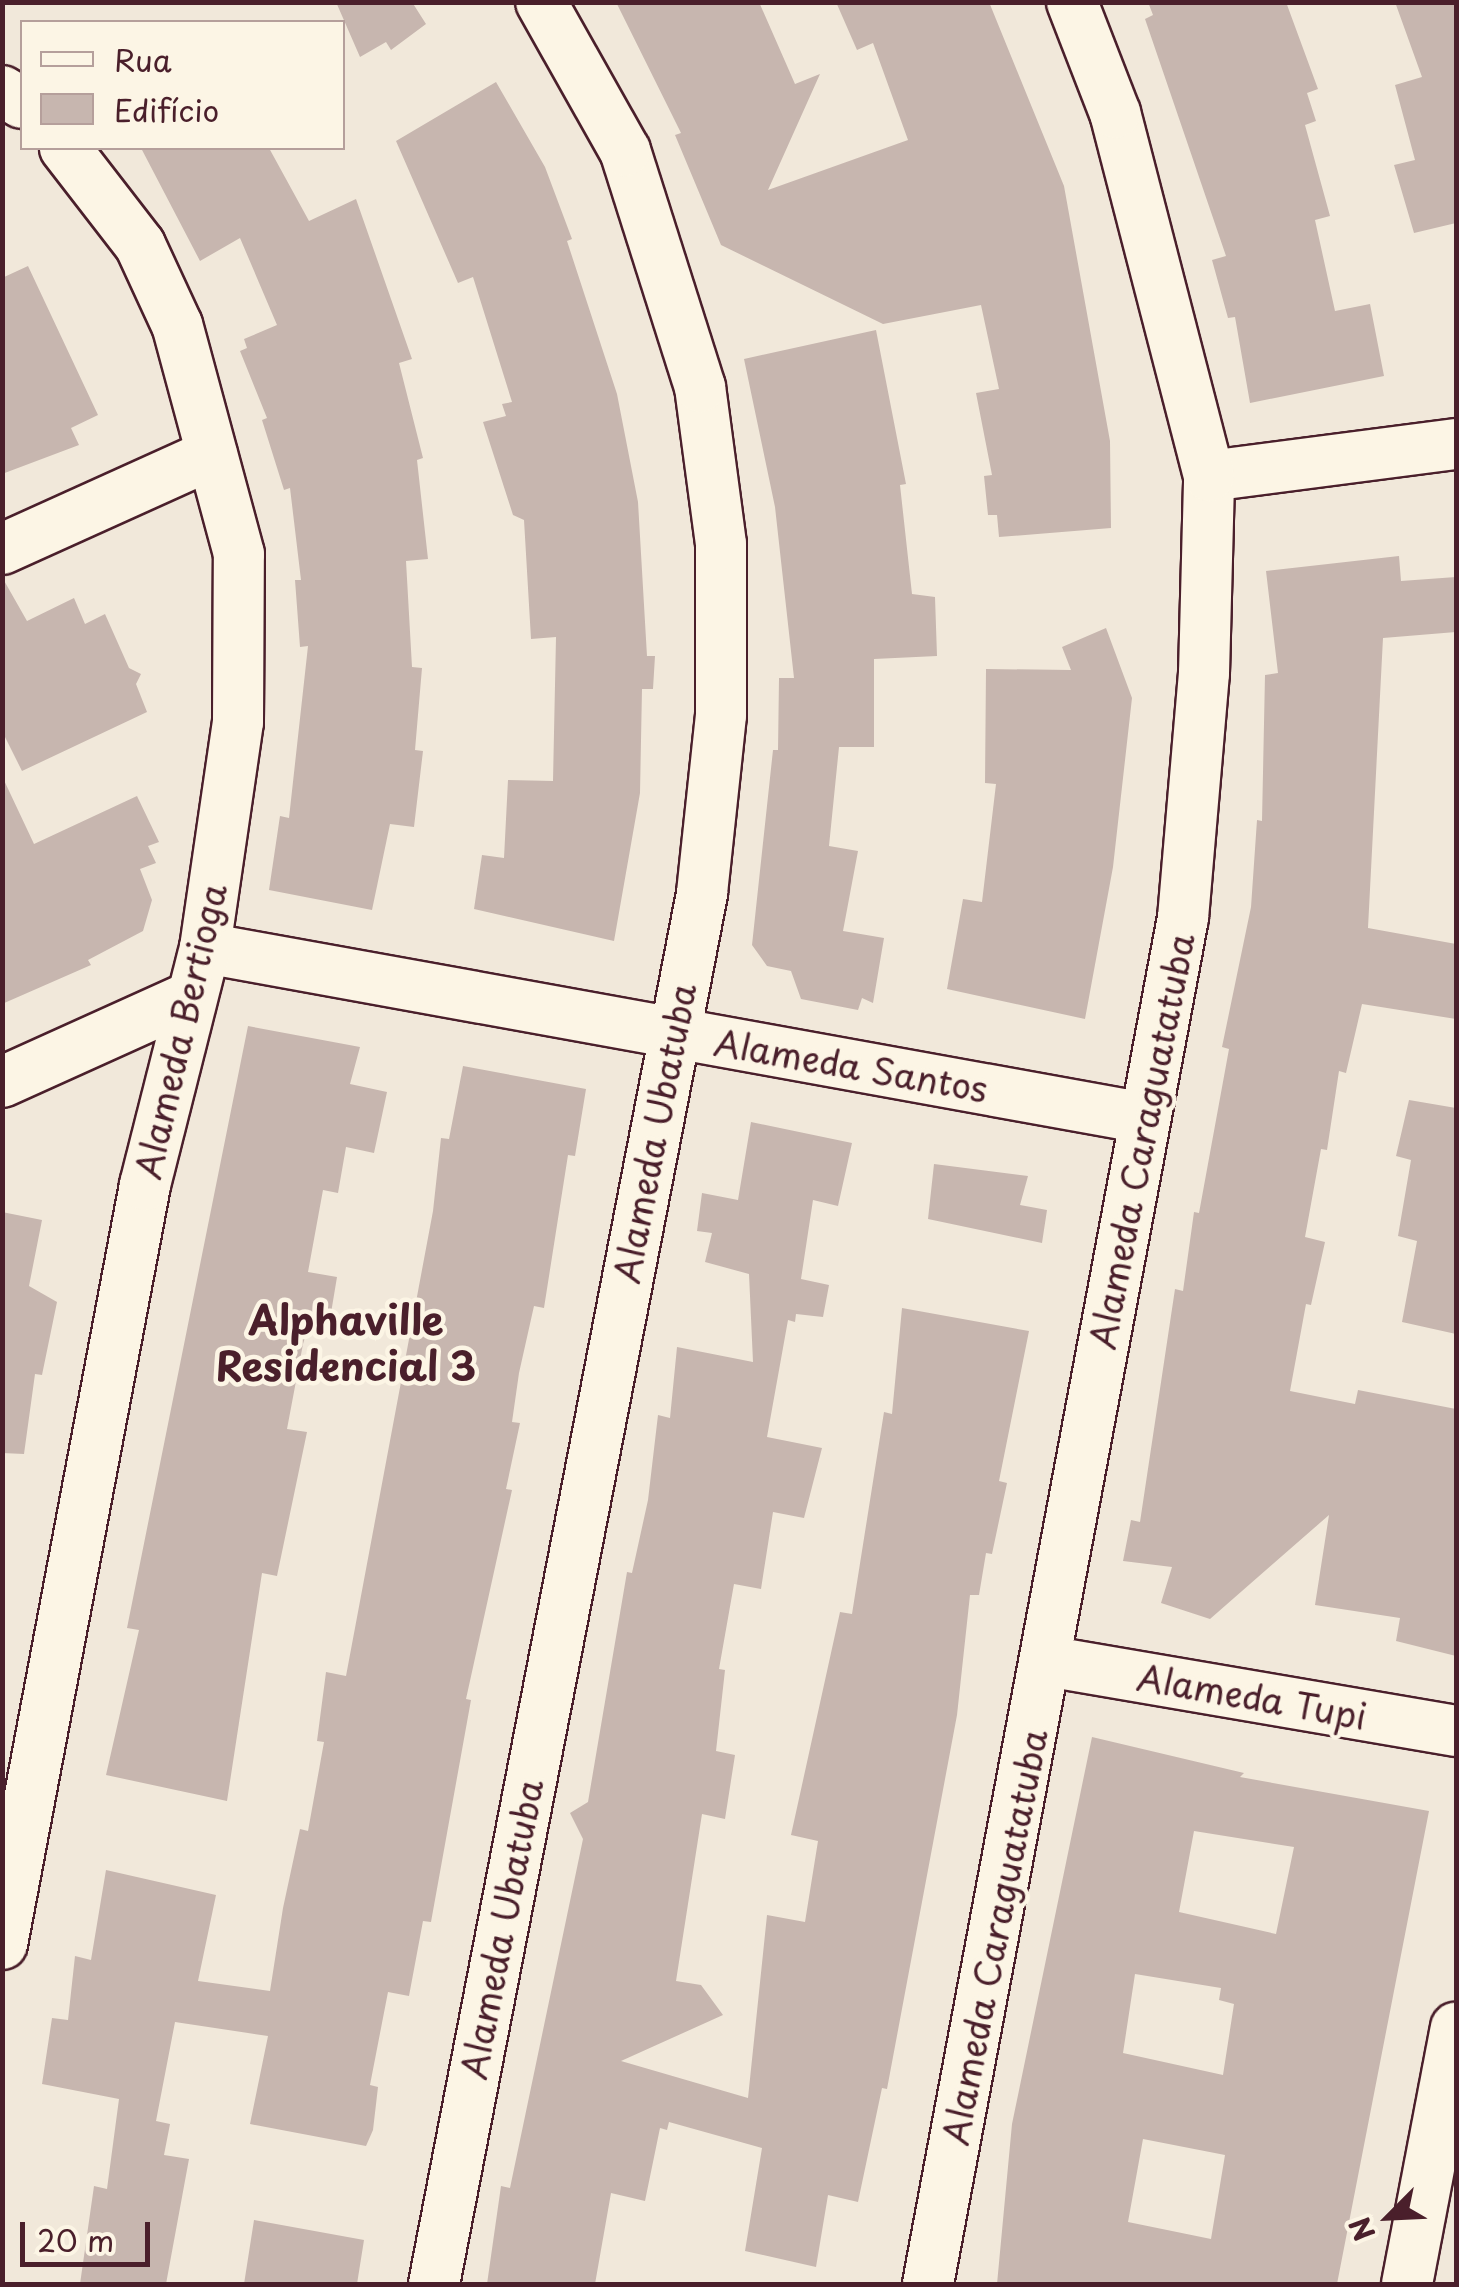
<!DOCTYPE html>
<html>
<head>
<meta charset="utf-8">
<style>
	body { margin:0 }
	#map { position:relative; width:1459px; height:2287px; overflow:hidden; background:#f1e8da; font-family:"Playpen Sans",sans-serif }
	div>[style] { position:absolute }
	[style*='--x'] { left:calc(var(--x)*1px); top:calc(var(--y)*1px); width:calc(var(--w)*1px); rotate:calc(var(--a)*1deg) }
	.building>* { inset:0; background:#c7b6af }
	.roads { filter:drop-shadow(2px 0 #4a1f2b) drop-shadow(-2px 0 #4a1f2b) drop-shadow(0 2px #4a1f2b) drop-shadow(0 -2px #4a1f2b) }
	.minor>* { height:50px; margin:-25px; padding:0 25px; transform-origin:25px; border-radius:25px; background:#fcf5e5 }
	span { translate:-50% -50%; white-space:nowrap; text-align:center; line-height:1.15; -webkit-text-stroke:9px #fcf5e5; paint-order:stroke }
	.street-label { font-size:35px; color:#4a1f2b }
	.quarter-label { font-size:40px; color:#4a1f2b; font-weight:700 }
	.frame { position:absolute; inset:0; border:5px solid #4a1f2b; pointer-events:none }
	.legend { position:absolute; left:20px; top:20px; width:325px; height:130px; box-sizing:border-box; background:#fcf5e5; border:2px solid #b59f9b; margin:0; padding:12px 18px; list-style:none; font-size:30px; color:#4a1f2b }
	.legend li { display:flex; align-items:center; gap:20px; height:50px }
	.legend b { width:50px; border:2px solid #b59f9b }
	.north { position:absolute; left:1339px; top:2167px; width:100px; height:100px; -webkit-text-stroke:8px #fcf5e5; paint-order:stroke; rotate:246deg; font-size:28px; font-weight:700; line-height:40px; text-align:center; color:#4a1f2b }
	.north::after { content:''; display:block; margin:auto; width:35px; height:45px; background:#4a1f2b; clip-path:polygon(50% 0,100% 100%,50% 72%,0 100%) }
	.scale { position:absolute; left:20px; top:2222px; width:130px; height:45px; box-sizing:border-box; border:5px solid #4a1f2b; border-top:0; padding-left:12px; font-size:30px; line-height:35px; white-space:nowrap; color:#4a1f2b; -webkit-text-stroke:8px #fcf5e5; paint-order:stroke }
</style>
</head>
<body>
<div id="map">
	<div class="building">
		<i style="clip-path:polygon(336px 2px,412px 2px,426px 24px,391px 50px,386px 42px,360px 57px)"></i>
		<i style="clip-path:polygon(616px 2px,759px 2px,795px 84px,820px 74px,768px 190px,908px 140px,873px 43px,857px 50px,836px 2px,989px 2px,1064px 186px,1110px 441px,1111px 528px,999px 537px,997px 515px,988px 515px,984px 476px,992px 475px,976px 393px,999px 389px,981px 305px,883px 324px,721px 245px,675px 135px,681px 133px)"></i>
		<i style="clip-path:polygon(1148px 2px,1286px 2px,1318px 89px,1307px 93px,1316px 121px,1305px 125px,1330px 216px,1315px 220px,1335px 311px,1370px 304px,1384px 376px,1250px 403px,1235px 317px,1228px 318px,1212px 260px,1226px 256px,1145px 19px,1153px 15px)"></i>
		<i style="clip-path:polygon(1395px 2px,1456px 2px,1456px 223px,1414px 233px,1394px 165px,1415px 160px,1395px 85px,1422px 77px)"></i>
		<i style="clip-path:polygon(496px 82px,545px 167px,572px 239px,567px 241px,617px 394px,638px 502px,647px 656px,655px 656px,653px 689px,642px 689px,640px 793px,614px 941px,474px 909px,482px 855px,504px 858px,508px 780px,553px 781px,556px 637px,531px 639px,524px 520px,513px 515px,483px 422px,506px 416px,502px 404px,512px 402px,473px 277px,458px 283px,396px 141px)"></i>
		<i style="clip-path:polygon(141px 148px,269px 148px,309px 221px,356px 199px,412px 359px,399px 363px,423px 458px,417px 460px,428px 559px,406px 561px,412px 667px,422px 668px,415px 750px,423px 751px,414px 827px,390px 824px,372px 910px,269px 890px,280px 816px,289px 818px,308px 646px,300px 647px,295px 580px,301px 580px,290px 488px,284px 490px,262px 420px,267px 418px,240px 351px,247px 348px,244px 339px,277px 325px,240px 238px,200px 261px)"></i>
		<i style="clip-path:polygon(28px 266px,98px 415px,71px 428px,79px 445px,2px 474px,2px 278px)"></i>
		<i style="clip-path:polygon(876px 330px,906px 484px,900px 485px,912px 594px,935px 597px,937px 656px,874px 659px,874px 747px,839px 747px,829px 846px,858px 851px,843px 931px,884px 938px,873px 1003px,862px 998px,858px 1010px,801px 999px,791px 971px,767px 966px,752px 945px,773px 750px,778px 750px,779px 678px,794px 678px,775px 507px,744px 359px)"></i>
		<i style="clip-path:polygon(1399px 556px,1401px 581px,1456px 577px,1456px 632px,1383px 638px,1368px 928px,1456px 944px,1456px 1019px,1362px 1004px,1346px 1073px,1339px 1071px,1327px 1150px,1321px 1149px,1305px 1237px,1325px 1242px,1311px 1305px,1306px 1304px,1290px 1391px,1355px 1404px,1358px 1390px,1456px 1409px,1456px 1656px,1396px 1641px,1400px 1618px,1315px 1605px,1329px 1515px,1210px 1619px,1161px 1603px,1172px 1567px,1123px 1561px,1131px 1520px,1140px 1522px,1175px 1289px,1183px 1291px,1194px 1212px,1199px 1213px,1229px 1049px,1222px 1047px,1251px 907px,1257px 820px,1262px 821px,1265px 675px,1278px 673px,1266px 571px)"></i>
		<i style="clip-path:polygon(2px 577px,27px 621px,74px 598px,85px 624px,105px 614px,129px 668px,141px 674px,136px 684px,147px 712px,22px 771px,2px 731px)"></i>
		<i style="clip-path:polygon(1106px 628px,1132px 698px,1113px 867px,1085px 1019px,947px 989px,963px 899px,982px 902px,996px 784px,985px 783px,986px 669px,1071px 670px,1062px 647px)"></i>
		<i style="clip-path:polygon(2px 776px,34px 844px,137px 796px,159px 842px,148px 846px,156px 863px,140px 869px,152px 900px,143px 931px,88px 960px,91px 965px,2px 1004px)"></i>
		<i style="clip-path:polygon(248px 1026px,360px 1047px,350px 1084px,387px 1092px,374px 1153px,346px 1147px,338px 1193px,323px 1190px,308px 1272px,337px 1277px,329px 1325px,310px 1321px,303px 1344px,287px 1429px,307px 1432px,277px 1576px,262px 1573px,227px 1801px,106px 1775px,139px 1630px,127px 1628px)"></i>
		<i style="clip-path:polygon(463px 1066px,586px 1089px,575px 1156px,568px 1155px,544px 1308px,534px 1306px,519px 1373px,512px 1422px,520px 1423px,506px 1489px,512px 1490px,466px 1699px,471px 1700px,431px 1922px,423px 1921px,409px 1996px,388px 1992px,370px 2085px,378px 2087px,373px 2130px,366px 2146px,250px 2124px,268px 2036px,175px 2022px,156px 2121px,170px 2124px,164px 2155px,189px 2159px,166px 2284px,80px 2284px,94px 2186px,107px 2189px,119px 2099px,42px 2084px,52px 2018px,68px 2020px,75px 1956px,91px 1960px,106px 1870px,216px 1895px,198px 1981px,270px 1991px,283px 1908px,300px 1829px,308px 1831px,324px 1742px,317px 1741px,326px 1672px,346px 1676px,433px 1211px,441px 1138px,449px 1139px)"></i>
		<i style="clip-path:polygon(1409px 1100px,1456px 1108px,1456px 1334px,1402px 1322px,1417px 1241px,1398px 1236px,1411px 1160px,1396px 1156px)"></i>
		<i style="clip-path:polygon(751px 1122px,852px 1143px,838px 1206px,813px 1200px,801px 1279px,829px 1285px,823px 1317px,796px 1314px,795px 1322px,788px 1320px,767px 1437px,822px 1448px,804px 1518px,773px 1512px,761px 1589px,734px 1584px,719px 1669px,725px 1670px,716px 1751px,735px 1755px,725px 1819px,702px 1814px,676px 1981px,701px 1985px,723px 2015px,621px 2061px,748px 2098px,767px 1915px,805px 1922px,818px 1841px,791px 1835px,840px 1612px,852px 1614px,884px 1412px,892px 1414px,902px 1308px,1029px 1331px,999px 1481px,1007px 1483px,992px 1554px,986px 1553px,979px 1595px,970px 1595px,957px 1715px,887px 2089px,882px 2088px,858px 2202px,828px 2195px,816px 2267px,745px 2251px,762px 2148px,669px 2122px,667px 2130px,660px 2128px,645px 2201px,611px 2193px,595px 2284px,487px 2284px,501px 2186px,510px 2188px,583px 1839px,570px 1813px,588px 1802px,627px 1572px,632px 1573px,648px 1500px,658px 1415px,670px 1418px,677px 1347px,753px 1362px,749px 1274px,705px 1262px,712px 1233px,697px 1231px,702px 1193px,738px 1200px)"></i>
		<i style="clip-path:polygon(934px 1164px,1028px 1176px,1020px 1205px,1047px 1210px,1042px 1243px,928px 1219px)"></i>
		<i style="clip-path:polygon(2px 1212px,42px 1220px,29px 1286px,57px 1302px,42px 1375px,35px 1374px,24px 1454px,2px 1453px)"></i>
		<i style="clip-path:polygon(evenodd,1092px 1737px,1244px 1773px,1240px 1777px,1429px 1811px,1337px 2284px,997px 2284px,1012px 2124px,1092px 1737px,1194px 1831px,1294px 1847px,1276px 1934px,1179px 1912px,1194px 1831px,1092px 1737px,1135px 1974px,1221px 1988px,1219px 2000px,1234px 2004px,1223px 2075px,1123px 2053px,1135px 1974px,1092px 1737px,1143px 2139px,1225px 2155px,1211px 2239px,1128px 2222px,1143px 2139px)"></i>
		<i style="clip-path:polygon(254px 2220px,364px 2240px,357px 2284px,244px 2284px)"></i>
	</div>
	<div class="roads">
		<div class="minor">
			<i style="--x:2;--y:91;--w:23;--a:31"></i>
			<i style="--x:1209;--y:476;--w:249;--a:-7.4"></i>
			<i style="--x:2;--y:549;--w:230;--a:-24.3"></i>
			<i style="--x:205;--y:948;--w:954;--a:10.26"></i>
			<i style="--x:2;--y:1082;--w:204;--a:-24.3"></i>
			<i style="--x:1047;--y:1661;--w:415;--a:9.7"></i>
			<i style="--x:2;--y:1944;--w:772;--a:-79.33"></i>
			<i style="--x:145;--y:1185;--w:244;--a:-75.8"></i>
			<i style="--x:205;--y:948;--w:228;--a:-81.7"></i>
			<i style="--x:238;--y:722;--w:168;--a:-89.7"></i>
			<i style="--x:239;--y:554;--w:237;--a:-105.1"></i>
			<i style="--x:177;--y:325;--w:88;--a:-114.8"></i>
			<i style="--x:140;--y:245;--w:123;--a:-127.7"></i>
			<i style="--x:434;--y:2284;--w:1417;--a:-79.09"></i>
			<i style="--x:702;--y:893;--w:179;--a:-83.9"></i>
			<i style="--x:721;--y:715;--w:171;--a:-90"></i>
			<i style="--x:721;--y:544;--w:158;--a:-97.6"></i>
			<i style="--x:700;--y:387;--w:248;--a:-107.6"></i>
			<i style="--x:625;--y:151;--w:171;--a:-119.4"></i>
			<i style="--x:928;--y:2284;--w:1390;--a:-79.43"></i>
			<i style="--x:1183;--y:918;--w:246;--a:-85.1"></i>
			<i style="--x:1204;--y:673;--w:197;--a:-88.5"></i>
			<i style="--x:1209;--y:476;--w:375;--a:-104.5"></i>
			<i style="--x:1115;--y:113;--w:119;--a:-111.2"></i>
			<i style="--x:1407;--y:2284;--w:261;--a:-79.2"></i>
		</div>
	</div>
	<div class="street-label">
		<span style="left:180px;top:1031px;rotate:-77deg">Alameda Bertioga</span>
		<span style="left:851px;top:1065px;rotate:10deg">Alameda Santos</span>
		<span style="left:654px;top:1133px;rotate:-79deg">Alameda Ubatuba</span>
		<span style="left:1141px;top:1141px;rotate:-79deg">Alameda Caraguatatuba</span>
		<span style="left:1252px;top:1696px;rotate:10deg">Alameda Tupi</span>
		<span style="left:501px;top:1929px;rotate:-79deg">Alameda Ubatuba</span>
		<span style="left:994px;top:1937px;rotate:-79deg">Alameda Caraguatatuba</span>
	</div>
	<div class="quarter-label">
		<span style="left:346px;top:1342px">Alphaville<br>Residencial 3</span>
	</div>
	<div class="frame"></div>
	<ul class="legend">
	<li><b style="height:12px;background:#fcf5e5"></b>Rua</li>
	<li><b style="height:28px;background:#c7b6af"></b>Edifício</li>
	</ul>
	<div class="north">N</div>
	<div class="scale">20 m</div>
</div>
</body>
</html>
